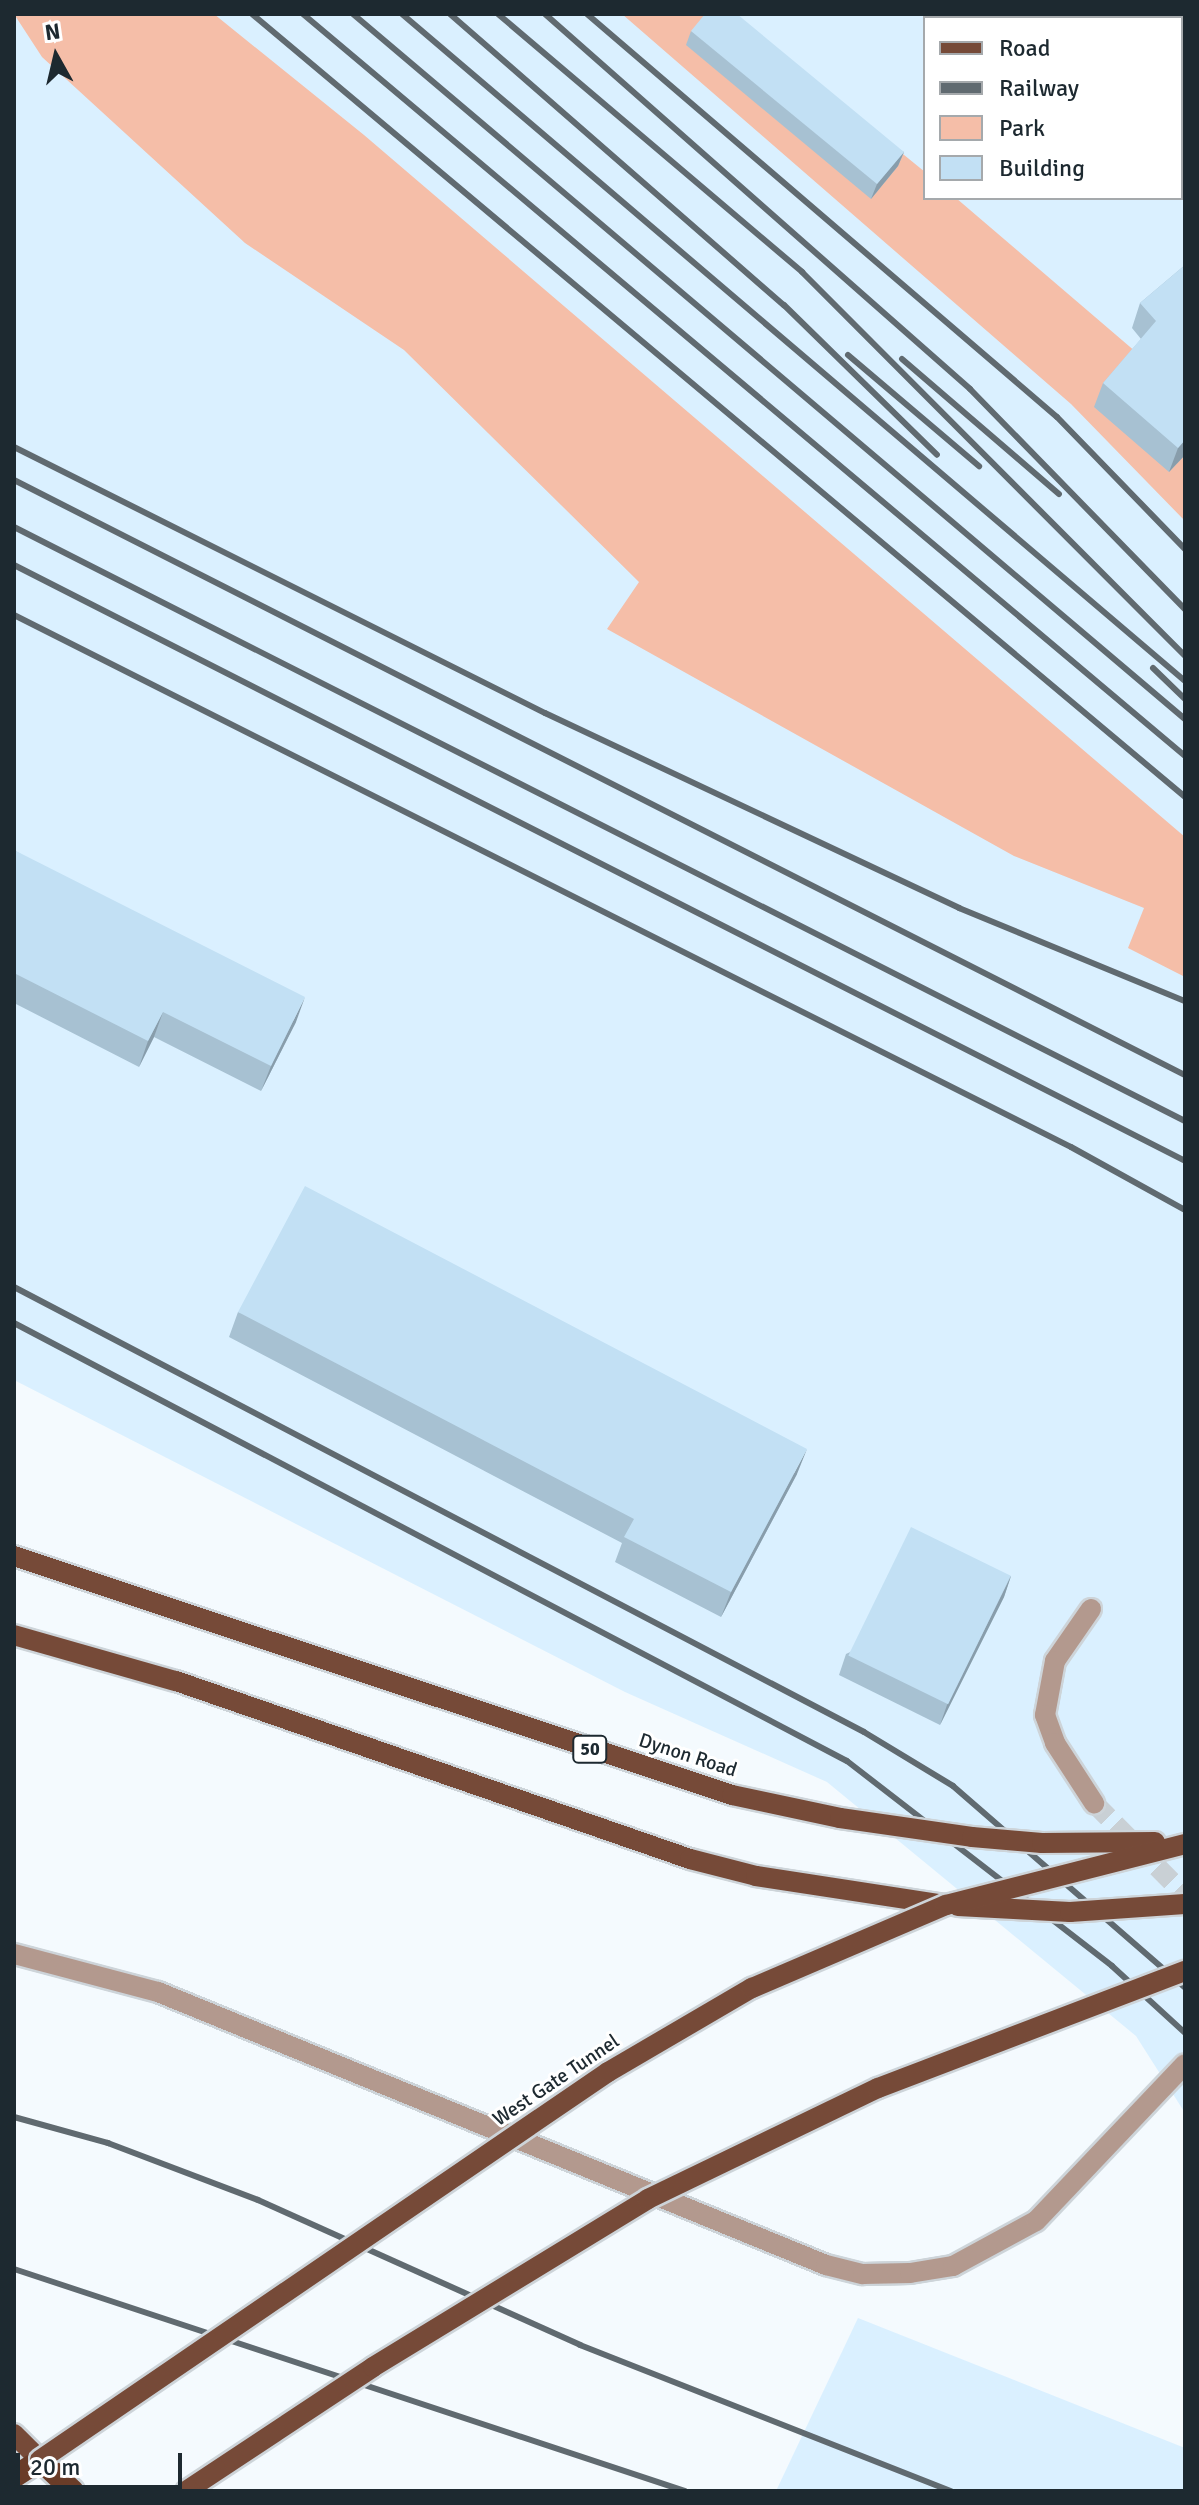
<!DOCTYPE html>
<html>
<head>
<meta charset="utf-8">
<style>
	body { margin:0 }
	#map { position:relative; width:1199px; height:2505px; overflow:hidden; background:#f4fafe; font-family:Signika,sans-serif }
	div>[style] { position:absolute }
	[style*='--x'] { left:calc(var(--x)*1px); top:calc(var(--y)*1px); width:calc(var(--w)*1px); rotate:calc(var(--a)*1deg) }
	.built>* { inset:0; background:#daf0ff }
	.green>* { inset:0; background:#f5bea8 }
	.minor-tunnel>* { height:20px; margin-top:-10px; transform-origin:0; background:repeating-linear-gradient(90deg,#c9d0d5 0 20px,transparent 0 30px) }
	.roads { filter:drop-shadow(2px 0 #cdd4d9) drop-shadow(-2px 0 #cdd4d9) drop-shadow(0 2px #cdd4d9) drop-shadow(0 -2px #cdd4d9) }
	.minor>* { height:20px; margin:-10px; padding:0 10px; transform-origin:10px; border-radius:10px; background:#b3998e }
	.primary>* { height:20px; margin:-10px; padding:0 10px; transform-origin:10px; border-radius:10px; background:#764a38 }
	.trunk>* { height:22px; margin:-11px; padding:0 11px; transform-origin:11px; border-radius:11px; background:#6a3c28 }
	.rail>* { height:6px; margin:-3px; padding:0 3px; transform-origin:3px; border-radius:3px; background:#606a70 }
	.bridges { filter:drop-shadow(2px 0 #cdd4d9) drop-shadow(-2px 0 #cdd4d9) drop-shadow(0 2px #cdd4d9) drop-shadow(0 -2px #cdd4d9) }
	.primary-bridge>* { height:20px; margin:-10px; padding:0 10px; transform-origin:10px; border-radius:10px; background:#764a38 }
	.wall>* { inset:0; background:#a7c1d2 }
	.shaded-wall>* { inset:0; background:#889dab }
	.building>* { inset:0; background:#c2e0f4; transform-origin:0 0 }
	span { translate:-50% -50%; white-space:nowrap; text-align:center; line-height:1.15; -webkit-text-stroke:6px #fff; paint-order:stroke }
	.shield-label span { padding:2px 6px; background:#fff; border:2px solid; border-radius:6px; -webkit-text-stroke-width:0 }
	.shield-label { font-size:18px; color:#1d2930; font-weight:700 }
	.street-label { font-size:20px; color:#1d2930 }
	.frame { position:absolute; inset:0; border:16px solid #1d2930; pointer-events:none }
	.legend { position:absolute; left:923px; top:16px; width:260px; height:184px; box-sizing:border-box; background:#fff; border:2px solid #a5a9ac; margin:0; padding:10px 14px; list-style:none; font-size:24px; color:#1d2930 }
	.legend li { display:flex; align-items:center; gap:16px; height:40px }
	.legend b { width:40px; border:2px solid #a5a9ac }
	.north { position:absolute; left:16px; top:16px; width:80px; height:80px; -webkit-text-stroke:6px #fff; paint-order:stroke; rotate:352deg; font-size:22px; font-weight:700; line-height:32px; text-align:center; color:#1d2930 }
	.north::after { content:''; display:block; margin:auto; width:28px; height:36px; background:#1d2930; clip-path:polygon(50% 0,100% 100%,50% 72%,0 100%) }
	.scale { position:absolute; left:16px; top:2453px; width:166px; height:36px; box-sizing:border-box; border:4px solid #1d2930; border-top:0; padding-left:10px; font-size:24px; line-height:28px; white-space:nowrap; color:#1d2930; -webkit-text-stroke:6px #fff; paint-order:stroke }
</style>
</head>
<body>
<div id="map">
	<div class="built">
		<i style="clip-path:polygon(evenodd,14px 14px,1185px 14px,1185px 2113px,1136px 2036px,827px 1782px,625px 1692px,14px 1380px,14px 14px,925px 18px,1181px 18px,1181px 198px,925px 198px,925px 18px)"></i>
		<i style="clip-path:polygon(858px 2318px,1185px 2448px,1185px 2491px,776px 2491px)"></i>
	</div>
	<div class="green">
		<i style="clip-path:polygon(14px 14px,214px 14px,364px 135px,1185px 837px,1185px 977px,1128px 948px,1144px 908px,1014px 856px,607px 629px,639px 582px,404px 350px,245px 243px,42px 57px)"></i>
		<i style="clip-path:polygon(622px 14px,731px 14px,925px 172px,925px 198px,956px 198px,1185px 394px,1185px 521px,1071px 404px)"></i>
	</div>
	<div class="minor-tunnel">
		<i style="--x:1094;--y:1803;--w:129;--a:45.3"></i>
	</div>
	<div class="roads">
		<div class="minor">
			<i style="--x:1091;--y:1609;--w:63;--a:124.7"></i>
			<i style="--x:1055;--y:1661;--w:55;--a:100.5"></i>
			<i style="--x:1045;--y:1715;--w:30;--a:70"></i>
			<i style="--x:1055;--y:1743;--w:72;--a:57"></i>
			<i style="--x:14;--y:1954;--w:149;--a:14.8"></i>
			<i style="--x:158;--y:1992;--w:722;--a:22.23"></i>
			<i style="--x:826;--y:2265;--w:38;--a:14"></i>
			<i style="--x:863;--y:2274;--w:47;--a:-1.2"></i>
			<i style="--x:910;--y:2273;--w:44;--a:-9.2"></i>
			<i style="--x:953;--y:2266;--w:94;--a:-28.5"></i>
			<i style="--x:1036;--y:2221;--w:216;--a:-46.5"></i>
		</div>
		<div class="primary">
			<i style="--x:14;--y:1635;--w:168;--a:15.9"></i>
			<i style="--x:176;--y:1681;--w:544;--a:19.1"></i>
			<i style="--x:690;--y:1859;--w:68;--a:14.4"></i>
			<i style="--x:756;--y:1876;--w:192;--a:8.7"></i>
			<i style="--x:14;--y:2434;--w:37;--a:45"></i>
		</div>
		<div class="trunk">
			<i style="--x:14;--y:2477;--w:31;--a:-33"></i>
			<i style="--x:40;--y:2460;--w:45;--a:43.2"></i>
		</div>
	</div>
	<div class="rail">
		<i style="--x:252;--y:14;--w:1218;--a:40"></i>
		<i style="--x:303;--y:14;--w:1153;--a:40.07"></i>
		<i style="--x:353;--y:14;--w:1091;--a:40.28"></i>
		<i style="--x:402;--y:14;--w:1029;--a:40.43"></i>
		<i style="--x:450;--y:14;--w:443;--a:41.1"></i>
		<i style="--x:784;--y:305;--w:214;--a:44.4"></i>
		<i style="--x:498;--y:14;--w:399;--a:40.3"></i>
		<i style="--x:802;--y:272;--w:542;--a:45.07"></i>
		<i style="--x:545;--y:14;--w:567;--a:41.42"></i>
		<i style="--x:970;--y:389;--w:308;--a:45.7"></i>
		<i style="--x:587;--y:14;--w:619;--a:40.61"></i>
		<i style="--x:1057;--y:417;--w:184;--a:45.9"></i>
		<i style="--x:848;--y:355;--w:172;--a:40.3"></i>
		<i style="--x:902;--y:359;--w:207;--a:40.7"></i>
		<i style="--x:14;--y:447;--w:594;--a:26.61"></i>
		<i style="--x:545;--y:713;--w:458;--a:25.2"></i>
		<i style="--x:959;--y:908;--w:244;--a:22.4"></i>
		<i style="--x:14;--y:480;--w:1313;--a:26.94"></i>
		<i style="--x:14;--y:527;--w:1313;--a:26.9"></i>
		<i style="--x:14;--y:565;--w:1314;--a:26.97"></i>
		<i style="--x:14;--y:615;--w:1183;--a:26.72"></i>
		<i style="--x:1071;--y:1147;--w:130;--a:28.9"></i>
		<i style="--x:1153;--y:668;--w:45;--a:44.1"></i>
		<i style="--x:14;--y:1287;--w:959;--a:27.63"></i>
		<i style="--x:864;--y:1732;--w:104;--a:31.2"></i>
		<i style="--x:953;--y:1786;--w:308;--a:41"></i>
		<i style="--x:14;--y:1323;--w:941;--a:27.74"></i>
		<i style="--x:847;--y:1761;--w:335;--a:37.7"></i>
		<i style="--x:1112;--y:1966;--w:99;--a:42.5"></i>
		<i style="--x:14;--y:2117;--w:98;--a:15.5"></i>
		<i style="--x:108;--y:2143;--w:160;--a:20.8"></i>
		<i style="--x:258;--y:2200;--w:353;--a:24.2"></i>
		<i style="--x:580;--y:2345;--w:399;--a:21.5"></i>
		<i style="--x:14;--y:2269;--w:707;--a:18.31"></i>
	</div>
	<div class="bridges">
		<div class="primary-bridge">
			<i style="--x:14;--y:1556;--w:757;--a:18.41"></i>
			<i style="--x:732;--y:1795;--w:110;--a:12"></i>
			<i style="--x:840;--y:1818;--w:133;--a:8.2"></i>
			<i style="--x:972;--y:1837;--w:70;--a:4.9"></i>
			<i style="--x:1042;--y:1843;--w:113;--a:-0.5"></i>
			<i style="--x:958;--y:1906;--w:112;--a:3.1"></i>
			<i style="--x:1070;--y:1912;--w:115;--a:-4"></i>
			<i style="--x:40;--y:2460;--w:688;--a:-34.34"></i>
			<i style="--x:608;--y:2072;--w:167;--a:-30.3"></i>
			<i style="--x:752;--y:1988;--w:211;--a:-23.2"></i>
			<i style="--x:946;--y:1905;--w:247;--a:-14.3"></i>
			<i style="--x:186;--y:2491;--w:224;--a:-33.5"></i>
			<i style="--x:373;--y:2367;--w:322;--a:-31.4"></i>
			<i style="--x:648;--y:2199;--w:255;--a:-25.8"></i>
			<i style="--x:878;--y:2088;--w:329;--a:-20.9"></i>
		</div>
	</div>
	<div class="wall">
		<i style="clip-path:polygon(691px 31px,904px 152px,898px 166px,871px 199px,686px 45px)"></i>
		<i style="clip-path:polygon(1185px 265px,1185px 455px,1169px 472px,1094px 407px,1103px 383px,1141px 339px,1132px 328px,1140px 303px)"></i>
		<i style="clip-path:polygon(14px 850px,296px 1022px,261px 1091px,154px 1037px,139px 1067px,14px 1003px)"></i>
		<i style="clip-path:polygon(238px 1312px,797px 1474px,721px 1617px,615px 1562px,622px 1543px,229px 1337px)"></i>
		<i style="clip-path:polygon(1011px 1576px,1004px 1597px,940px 1725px,839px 1675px,846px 1654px)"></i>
	</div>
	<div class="shaded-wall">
		<i style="clip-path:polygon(904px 152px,898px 166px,871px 199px,877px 184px)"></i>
		<i style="clip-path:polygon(1185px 440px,1185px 455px,1169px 472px,1178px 448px)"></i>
		<i style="clip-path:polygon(305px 997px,296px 1022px,261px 1091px,271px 1066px)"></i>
		<i style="clip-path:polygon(163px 1012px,154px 1037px,139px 1067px,148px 1041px)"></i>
		<i style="clip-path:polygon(807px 1449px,797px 1474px,721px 1617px,731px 1592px)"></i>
		<i style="clip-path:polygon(1011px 1576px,1004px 1597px,940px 1725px,947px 1705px)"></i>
	</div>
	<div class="building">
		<i style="clip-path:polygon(705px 14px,737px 14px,904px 152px,877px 184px,691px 31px)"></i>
		<i style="clip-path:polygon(1185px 265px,1185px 440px,1178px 448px,1103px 383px,1156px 321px,1140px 303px)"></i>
		<i style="clip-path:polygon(14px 850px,305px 997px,271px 1066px,163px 1012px,148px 1041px,14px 973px)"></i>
		<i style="clip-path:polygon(305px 1186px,807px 1449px,731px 1592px,624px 1537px,634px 1519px,238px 1312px)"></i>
		<i style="left:911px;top:1527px;width:111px;height:143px;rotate:26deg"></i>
	</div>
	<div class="shield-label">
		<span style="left:590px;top:1749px">50</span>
	</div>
	<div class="street-label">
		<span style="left:688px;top:1755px;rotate:18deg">Dynon Road</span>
		<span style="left:556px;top:2080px;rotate:-34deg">West Gate Tunnel</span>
	</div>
	<div class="frame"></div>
	<ul class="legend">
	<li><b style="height:10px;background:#764a38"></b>Road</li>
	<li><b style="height:10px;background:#606a70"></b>Railway</li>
	<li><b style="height:22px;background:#f5bea8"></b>Park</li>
	<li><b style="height:22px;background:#c2e0f4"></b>Building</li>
	</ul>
	<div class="north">N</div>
	<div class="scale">20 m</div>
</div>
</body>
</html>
